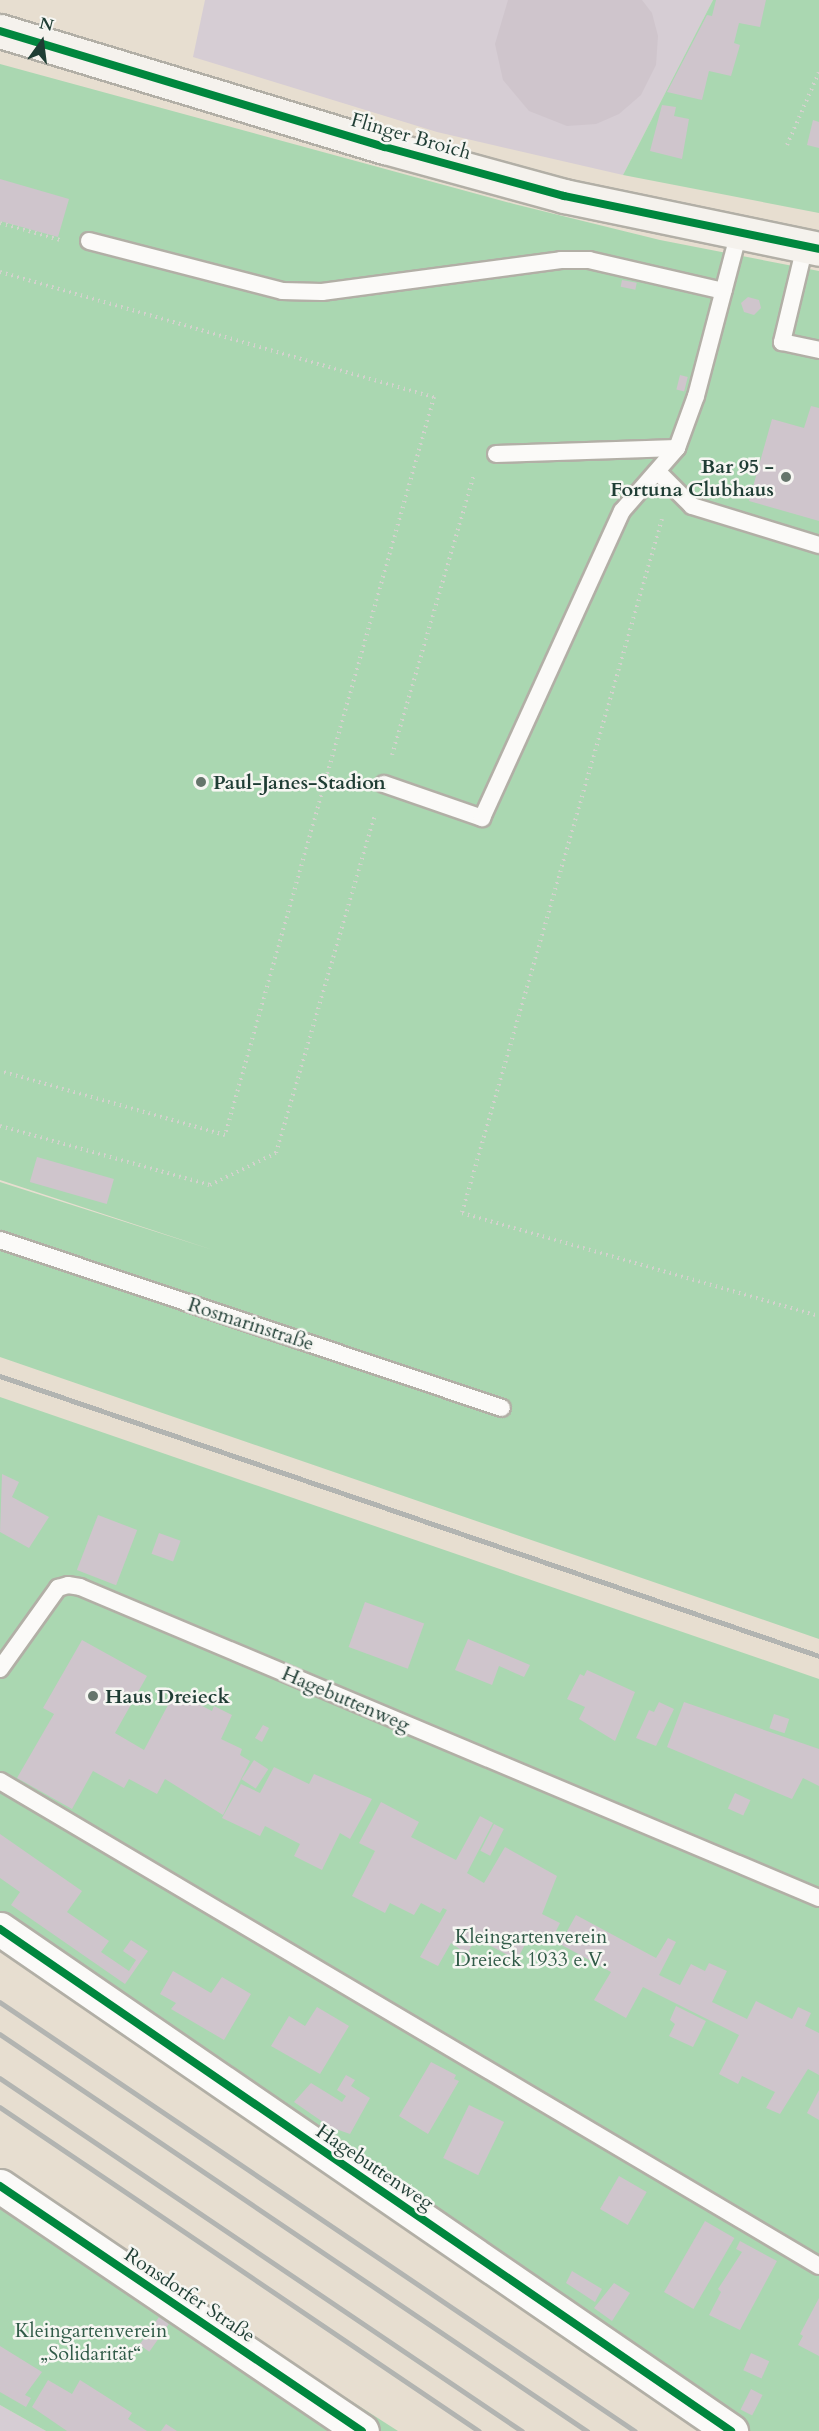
<!DOCTYPE html>
<html>
<head>
<meta charset="utf-8">
<style>
	body { margin:0 }
	#map { position:relative; width:819px; height:2431px; overflow:hidden; background:#e7ded0; font-family:Cardo,serif }
	div>[style] { position:absolute }
	[style*='--x'] { left:calc(var(--x)*1px); top:calc(var(--y)*1px); width:calc(var(--w)*1px); rotate:calc(var(--a)*1deg) }
	.industrial>* { inset:0; background:#d6cdd4 }
	.green>* { inset:0; background:#aad7b1 }
	.building>* { inset:0; background:#cfc5cc; transform-origin:0 0 }
	.path>* { height:4px; margin-top:-2px; transform-origin:0; background:repeating-linear-gradient(90deg,#d3d2cd 0 1.5px,transparent 0 6px) }
	.roads { filter:drop-shadow(2px 0 #b2afa6) drop-shadow(-2px 0 #b2afa6) drop-shadow(0 2px #b2afa6) drop-shadow(0 -2px #b2afa6) }
	.lane>* { height:16px; margin:-8px; padding:0 8px; transform-origin:8px; border-radius:8px; background:#fbfaf8 }
	.street>* { height:33px; margin:-16.5px; padding:0 16.5px; transform-origin:16.5px; border-radius:16.5px; background:#fbfaf8 }
	.secondary>* { height:33px; margin:-16.5px; padding:0 16.5px; transform-origin:16.5px; border-radius:16.5px; background:#f5f2ed }
	.rail>* { height:4.5px; margin:-2.25px; padding:0 2.25px; transform-origin:2.25px; border-radius:2.25px; background:#b2b4b1 }
	.cycleway>* { height:8px; margin:-4px; padding:0 4px; transform-origin:4px; border-radius:4px; background:#00873e }
	.dots>* { width:16px; height:16px; translate:-50% -50%; box-sizing:border-box; border:3px solid #f6f6f2; border-radius:50% }
	span { translate:-50% -50%; white-space:nowrap; text-align:center; line-height:1.15; -webkit-text-stroke:5px #f6f6f2; paint-order:stroke }
	.street-label { font-size:20px; color:#1f3d34 }
	.poi-label { font-size:20px; color:#1f3d34; font-weight:700 }
	.right { translate:-100% -50%; text-align:right }
	.left { translate:0 -50%; text-align:left }
	.park-label { font-size:20px; color:#315b48 }
	.north { position:absolute; left:12px; top:12px; width:60px; height:60px; -webkit-text-stroke:4px #f6f6f2; paint-order:stroke; rotate:14deg; font-size:16px; font-weight:700; line-height:24px; text-align:center; color:#1f3d34 }
	.north::after { content:''; display:block; margin:auto; width:21px; height:27px; background:#1f3d34; clip-path:polygon(50% 0,100% 100%,50% 72%,0 100%) }
</style>
</head>
<body>
<div id="map">
	<div class="industrial">
		<i style="clip-path:polygon(205px 0,713px 0,623px 175px,437px 132px,193px 57px)"></i>
		<i style="clip-path:polygon(0 2405px,46px 2431px,0 2431px)"></i>
	</div>
	<div class="green">
		<i style="clip-path:polygon(713px 0,819px 0,819px 213px,623px 175px)"></i>
		<i style="clip-path:polygon(0 64px,514px 204px,660px 240px,819px 271px,819px 1639px,0 1357px,0 1182px,213px 1250px,0 1180px)"></i>
		<i style="clip-path:polygon(0 1397px,819px 1679px,819px 2431px,729px 2431px,0 1929px)"></i>
		<i style="clip-path:polygon(0 2176px,398px 2431px,46px 2431px,0 2405px)"></i>
	</div>
	<div class="building">
		<i style="clip-path:polygon(508px 0,642px 0,652px 13px,658px 36px,656px 65px,641px 95px,619px 114px,596px 124px,567px 126px,529px 111px,503px 80px,495px 44px)"></i>
		<i style="clip-path:polygon(716px 0,766px 0,760px 27px,739px 23px,734px 43px,740px 45px,731px 76px,709px 71px,702px 100px,667px 92px,707px 15px,712px 16px)"></i>
		<i style="clip-path:polygon(662px 105px,676px 107px,674px 116px,689px 119px,682px 159px,650px 151px)"></i>
		<i style="clip-path:polygon(813px 120px,819px 122px,819px 148px,807px 145px)"></i>
		<i style="clip-path:polygon(0 179px,69px 199px,58px 237px,0 221px)"></i>
		<i style="left:622px;top:280px;width:15px;height:7px;rotate:11deg"></i>
		<i style="clip-path:polygon(748px 297px,759px 300px,761px 308px,754px 315px,744px 312px,741px 303px)"></i>
		<i style="left:680px;top:375px;width:8px;height:15px;rotate:14deg"></i>
		<i style="clip-path:polygon(811px 406px,819px 408px,819px 521px,749px 501px,772px 419px,804px 428px)"></i>
		<i style="left:37px;top:1157px;width:80px;height:26px;rotate:16deg"></i>
		<i style="clip-path:polygon(2px 1474px,19px 1482px,12px 1497px,49px 1517px,29px 1548px,0 1532px)"></i>
		<i style="left:98px;top:1515px;width:42px;height:59px;rotate:21deg"></i>
		<i style="left:159px;top:1533px;width:23px;height:22px;rotate:20deg"></i>
		<i style="left:365px;top:1602px;width:63px;height:48px;rotate:20deg"></i>
		<i style="clip-path:polygon(468px 1639px,530px 1665px,524px 1677px,499px 1666px,492px 1685px,455px 1670px)"></i>
		<i style="clip-path:polygon(82px 1640px,147px 1676px,115px 1733px,144px 1750px,175px 1692px,212px 1711px,214px 1706px,232px 1715px,221px 1739px,242px 1749px,240px 1755px,250px 1761px,223px 1815px,165px 1779px,157px 1794px,129px 1779px,124px 1788px,93px 1771px,72px 1809px,17px 1778px,54px 1714px,43px 1708px)"></i>
		<i style="clip-path:polygon(587px 1670px,635px 1692px,615px 1741px,579px 1719px,585px 1707px,567px 1699px,580px 1674px,584px 1676px)"></i>
		<i style="clip-path:polygon(659px 1702px,674px 1709px,656px 1746px,636px 1738px,649px 1710px,654px 1712px)"></i>
		<i style="clip-path:polygon(684px 1702px,819px 1749px,819px 1786px,803px 1778px,792px 1799px,667px 1747px)"></i>
		<i style="left:774px;top:1714px;width:16px;height:15px;rotate:18deg"></i>
		<i style="clip-path:polygon(263px 1725px,269px 1728px,262px 1742px,255px 1738px)"></i>
		<i style="left:254px;top:1760px;width:17px;height:23px;rotate:33deg"></i>
		<i style="clip-path:polygon(274px 1767px,309px 1784px,314px 1774px,372px 1799px,350px 1839px,340px 1833px,322px 1870px,294px 1856px,300px 1844px,265px 1826px,260px 1836px,222px 1818px,241px 1784px,260px 1793px)"></i>
		<i style="left:735px;top:1793px;width:17px;height:17px;rotate:25deg"></i>
		<i style="clip-path:polygon(381px 1802px,419px 1822px,411px 1837px,456px 1860px,480px 1816px,493px 1823px,467px 1873px,484px 1883px,505px 1847px,557px 1876px,542px 1914px,560px 1923px,551px 1941px,532px 1931px,517px 1960px,476px 1938px,467px 1954px,451px 1943px,438px 1966px,420px 1957px,447px 1910px,443px 1908px,440px 1913px,421px 1903px,414px 1915px,390px 1903px,385px 1913px,352px 1896px,375px 1851px,359px 1843px)"></i>
		<i style="left:494px;top:1824px;width:11px;height:30px;rotate:27deg"></i>
		<i style="clip-path:polygon(0 1834px,82px 1891px,67px 1912px,109px 1941px,101px 1952px,129px 1971px,136px 1960px,123px 1951px,131px 1940px,148px 1951px,125px 1984px,11px 1905px,20px 1892px,0 1878px)"></i>
		<i style="clip-path:polygon(576px 1915px,656px 1958px,668px 1938px,676px 1942px,659px 1975px,680px 1985px,691px 1964px,705px 1971px,709px 1963px,727px 1971px,712px 2002px,747px 2019px,756px 2001px,792px 2019px,798px 2007px,811px 2013px,805px 2026px,819px 2033px,819px 2075px,808px 2069px,780px 2114px,766px 2108px,775px 2092px,742px 2076px,738px 2084px,719px 2074px,739px 2035px,643px 1987px,626px 2018px,594px 2000px,611px 1972px,560px 1944px)"></i>
		<i style="clip-path:polygon(173px 1971px,211px 1993px,222px 1977px,251px 1994px,224px 2040px,171px 2009px,176px 2003px,160px 1994px)"></i>
		<i style="clip-path:polygon(676px 2006px,706px 2021px,693px 2047px,669px 2036px,675px 2024px,670px 2020px)"></i>
		<i style="clip-path:polygon(317px 2007px,349px 2026px,320px 2074px,271px 2046px,289px 2016px,305px 2026px)"></i>
		<i style="clip-path:polygon(431px 2062px,456px 2075px,454px 2079px,459px 2081px,428px 2134px,399px 2116px)"></i>
		<i style="clip-path:polygon(346px 2075px,355px 2080px,351px 2086px,370px 2098px,350px 2134px,330px 2127px,294px 2102px,311px 2083px,342px 2102px,346px 2096px,337px 2090px)"></i>
		<i style="clip-path:polygon(819px 2090px,819px 2120px,807px 2113px)"></i>
		<i style="left:469px;top:2105px;width:39px;height:59px;rotate:26deg"></i>
		<i style="left:619px;top:2176px;width:32px;height:38px;rotate:30deg"></i>
		<i style="left:705px;top:2221px;width:34px;height:82px;rotate:30deg"></i>
		<i style="clip-path:polygon(740px 2241px,777px 2261px,740px 2330px,709px 2315px,721px 2292px,718px 2289px,742px 2252px,736px 2249px)"></i>
		<i style="clip-path:polygon(572px 2271px,602px 2289px,595px 2302px,566px 2283px)"></i>
		<i style="clip-path:polygon(614px 2283px,630px 2293px,612px 2321px,594px 2308px)"></i>
		<i style="clip-path:polygon(819px 2298px,819px 2356px,798px 2345px,803px 2336px,800px 2334px)"></i>
		<i style="left:159px;top:2317px;width:12px;height:34px;rotate:35deg"></i>
		<i style="clip-path:polygon(0 2346px,42px 2372px,25px 2395px,31px 2398px,26px 2407px,0 2392px)"></i>
		<i style="left:751px;top:2353px;width:20px;height:19px;rotate:24deg"></i>
		<i style="clip-path:polygon(48px 2380px,72px 2394px,80px 2380px,132px 2413px,128px 2419px,147px 2431px,67px 2431px,32px 2407px)"></i>
		<i style="left:751px;top:2389px;width:13px;height:23px;rotate:27deg"></i>
		<i style="clip-path:polygon(166px 2424px,177px 2431px,161px 2431px)"></i>
	</div>
	<div class="path">
		<i style="--x:787;--y:145;--w:80;--a:-66.3"></i>
		<i style="--x:0;--y:223;--w:62;--a:15.8"></i>
		<i style="--x:0;--y:272;--w:452;--a:16.1"></i>
		<i style="--x:434;--y:397;--w:767;--a:105.81"></i>
		<i style="--x:225;--y:1135;--w:234;--a:-164.1"></i>
		<i style="--x:662;--y:519;--w:722;--a:106.08"></i>
		<i style="--x:462;--y:1213;--w:372;--a:16.1"></i>
		<i style="--x:392;--y:755;--w:293;--a:-73.7"></i>
		<i style="--x:0;--y:1126;--w:218;--a:15.7"></i>
		<i style="--x:210;--y:1185;--w:73;--a:-25.9"></i>
		<i style="--x:276;--y:1153;--w:353;--a:-73.7"></i>
	</div>
	<div class="roads">
		<div class="lane">
			<i style="--x:89;--y:241;--w:199;--a:14.5"></i>
			<i style="--x:282;--y:291;--w:40;--a:1.4"></i>
			<i style="--x:322;--y:292;--w:241;--a:-7.6"></i>
			<i style="--x:561;--y:260;--w:28;--a:0"></i>
			<i style="--x:589;--y:260;--w:138;--a:13"></i>
			<i style="--x:805;--y:246;--w:99;--a:103.5"></i>
			<i style="--x:782;--y:342;--w:38;--a:12"></i>
			<i style="--x:496;--y:454;--w:181;--a:-1.9"></i>
			<i style="--x:658;--y:472;--w:48;--a:45"></i>
			<i style="--x:692;--y:506;--w:133;--a:17.1"></i>
			<i style="--x:384;--y:784;--w:104;--a:19.1"></i>
			<i style="--x:482;--y:818;--w:337;--a:-65.5"></i>
			<i style="--x:622;--y:511;--w:84;--a:-48.9"></i>
			<i style="--x:677;--y:448;--w:55;--a:-69.9"></i>
			<i style="--x:696;--y:396;--w:170;--a:-75.3"></i>
			<i style="--x:0;--y:1240;--w:529;--a:18.5"></i>
			<i style="--x:0;--y:1669;--w:100;--a:-54.4"></i>
			<i style="--x:58;--y:1588;--w:10;--a:-17"></i>
			<i style="--x:68;--y:1585;--w:12;--a:9"></i>
			<i style="--x:80;--y:1587;--w:802;--a:22.82"></i>
			<i style="--x:0;--y:1781;--w:952;--a:30.63"></i>
		</div>
		<div class="street">
			<i style="--x:0;--y:1929;--w:887;--a:34.48"></i>
			<i style="--x:0;--y:2186;--w:437;--a:34.1"></i>
		</div>
		<div class="secondary">
			<i style="--x:0;--y:31;--w:402;--a:16.8"></i>
			<i style="--x:385;--y:147;--w:186;--a:15.3"></i>
			<i style="--x:564;--y:196;--w:260;--a:11.7"></i>
		</div>
	</div>
	<div class="rail">
		<i style="--x:0;--y:1376;--w:866;--a:18.87"></i>
		<i style="--x:0;--y:2002;--w:766;--a:34.04"></i>
		<i style="--x:0;--y:2034;--w:709;--a:34.07"></i>
		<i style="--x:0;--y:2078;--w:630;--a:34.07"></i>
		<i style="--x:0;--y:2107;--w:578;--a:34.07"></i>
	</div>
	<div class="cycleway">
		<i style="--x:0;--y:31;--w:402;--a:16.8"></i>
		<i style="--x:385;--y:147;--w:186;--a:15.3"></i>
		<i style="--x:564;--y:196;--w:260;--a:11.7"></i>
		<i style="--x:0;--y:1929;--w:887;--a:34.48"></i>
		<i style="--x:0;--y:2186;--w:437;--a:34.1"></i>
	</div>
	<div class="dots">
		<i style="left:786px;top:477px;background:#65756b"></i>
		<i style="left:201px;top:782px;background:#65756b"></i>
		<i style="left:93px;top:1696px;background:#65756b"></i>
	</div>
	<div class="street-label">
		<span style="left:411px;top:136px;rotate:16deg">Flinger Broich</span>
		<span style="left:251px;top:1324px;rotate:18deg">Rosmarinstraße</span>
		<span style="left:346px;top:1699px;rotate:23deg">Hagebuttenweg</span>
		<span style="left:375px;top:2167px;rotate:34deg">Hagebuttenweg</span>
		<span style="left:190px;top:2295px;rotate:34deg">Ronsdorfer Straße</span>
	</div>
	<div class="poi-label">
		<span class="right" style="left:774px;top:478px">Bar 95 -<br>Fortuna Clubhaus</span>
		<span class="left" style="left:213px;top:782px">Paul-Janes-Stadion</span>
		<span class="left" style="left:105px;top:1696px">Haus Dreieck</span>
	</div>
	<div class="park-label">
		<span style="left:531px;top:1948px">Kleingartenverein<br>Dreieck 1933 e.V.</span>
		<span style="left:91px;top:2342px">Kleingartenverein<br>„Solidarität“</span>
	</div>
	<div class="north">N</div>
</div>
</body>
</html>
